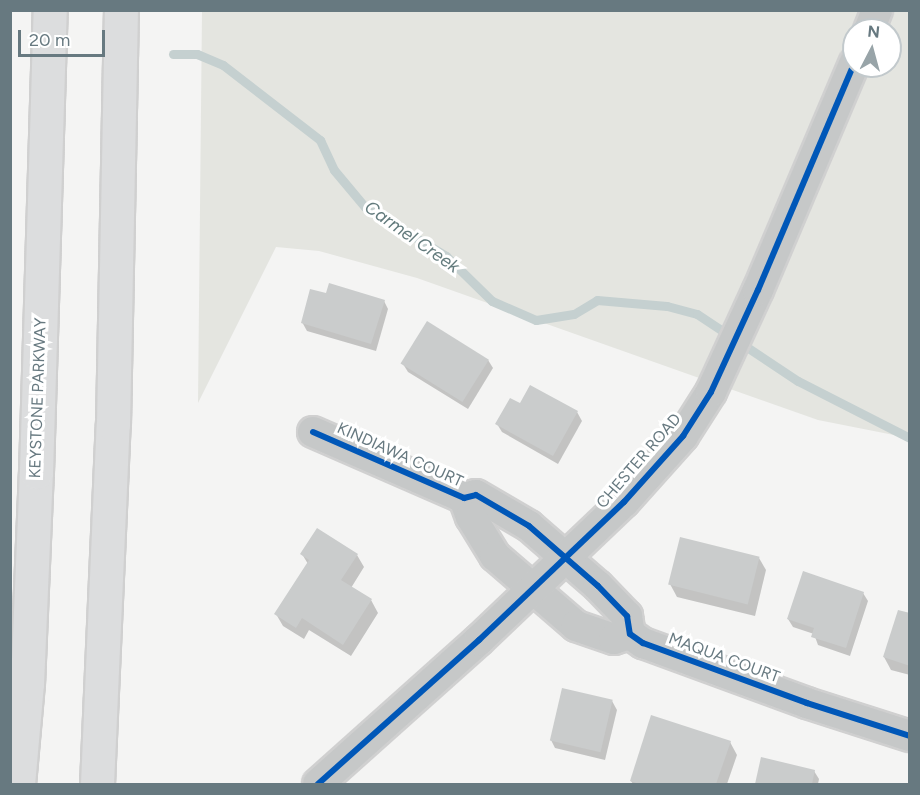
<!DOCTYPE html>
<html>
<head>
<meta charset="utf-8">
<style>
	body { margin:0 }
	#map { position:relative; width:920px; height:795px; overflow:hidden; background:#f4f4f3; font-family:Figtree,sans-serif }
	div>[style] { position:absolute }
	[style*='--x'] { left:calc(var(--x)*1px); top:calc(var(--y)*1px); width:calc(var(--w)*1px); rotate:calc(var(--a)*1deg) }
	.green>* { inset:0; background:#e4e5e0 }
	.shadow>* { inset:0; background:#0003 }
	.stream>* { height:9px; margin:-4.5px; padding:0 4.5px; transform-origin:4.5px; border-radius:4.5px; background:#c5d0d0 }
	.building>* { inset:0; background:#cacccc; transform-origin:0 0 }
	.roads { filter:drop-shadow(2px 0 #d0d0d0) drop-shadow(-2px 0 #d0d0d0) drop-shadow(0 2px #d0d0d0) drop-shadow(0 -2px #d0d0d0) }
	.street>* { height:30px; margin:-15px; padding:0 15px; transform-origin:15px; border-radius:15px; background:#c6c8c8 }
	.highway>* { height:33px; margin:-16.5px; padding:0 16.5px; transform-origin:16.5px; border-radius:16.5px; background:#dcddde }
	.cycleway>* { height:6px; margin:-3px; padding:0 3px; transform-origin:3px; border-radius:3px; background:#0057b8 }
	span { translate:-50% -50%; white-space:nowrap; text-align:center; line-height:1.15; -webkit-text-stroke:6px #fff; paint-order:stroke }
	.street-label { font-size:16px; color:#677980 }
	.water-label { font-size:18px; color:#637b7d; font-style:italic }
	.frame { position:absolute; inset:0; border:12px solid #677980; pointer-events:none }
	.north { position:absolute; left:842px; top:18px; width:60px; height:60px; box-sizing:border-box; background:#fff; border:2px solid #c2c9cc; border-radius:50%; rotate:6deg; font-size:16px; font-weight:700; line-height:24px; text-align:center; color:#677980 }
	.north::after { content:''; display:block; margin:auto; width:21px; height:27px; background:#98a4a8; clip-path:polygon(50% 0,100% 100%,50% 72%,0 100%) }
	.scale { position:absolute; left:18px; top:30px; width:87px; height:27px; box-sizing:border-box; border:3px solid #677980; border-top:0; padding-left:8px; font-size:18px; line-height:21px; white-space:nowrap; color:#677980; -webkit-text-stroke:4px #fff; paint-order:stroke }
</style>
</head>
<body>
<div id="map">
	<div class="green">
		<i style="clip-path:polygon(evenodd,202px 11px,909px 11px,909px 438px,818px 420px,417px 278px,319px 251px,276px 247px,198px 403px,202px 11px,854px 30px,890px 30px,890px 66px,854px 66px,854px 30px)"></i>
	</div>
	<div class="shadow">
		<i style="clip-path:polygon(327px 295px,384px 301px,388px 309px,376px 351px,307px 331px,302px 322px)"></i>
		<i style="clip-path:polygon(488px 360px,493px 368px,468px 409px,408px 372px,403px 364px)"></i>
		<i style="clip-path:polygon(520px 405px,577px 412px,582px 421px,558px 464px,502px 432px,497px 424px)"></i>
		<i style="clip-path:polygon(302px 554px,357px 555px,364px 567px,351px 588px,371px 600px,378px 613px,351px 656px,309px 630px,304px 639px,283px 626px,276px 614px,308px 564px)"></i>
		<i style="clip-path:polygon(759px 558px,766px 570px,755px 616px,677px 597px,670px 584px)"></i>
		<i style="clip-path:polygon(863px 593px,868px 601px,850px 656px,818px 645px,814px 634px,793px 627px,788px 619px)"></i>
		<i style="clip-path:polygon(910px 615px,910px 675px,891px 670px,884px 657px)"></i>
		<i style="clip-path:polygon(612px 701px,617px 710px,605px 760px,555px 748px,551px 740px)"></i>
		<i style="clip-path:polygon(730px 742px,737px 755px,727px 784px,633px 784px,631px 781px)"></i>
		<i style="clip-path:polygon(762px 758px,814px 771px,819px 779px,818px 784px,756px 784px)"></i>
	</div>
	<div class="stream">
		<i style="--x:173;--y:54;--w:24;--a:0"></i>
		<i style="--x:197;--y:54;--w:28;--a:23"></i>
		<i style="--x:223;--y:65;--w:123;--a:37.7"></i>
		<i style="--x:320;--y:140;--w:33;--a:65"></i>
		<i style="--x:334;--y:170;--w:48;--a:50"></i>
		<i style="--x:365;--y:207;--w:95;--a:31.2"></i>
		<i style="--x:446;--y:256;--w:64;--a:44.4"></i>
		<i style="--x:492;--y:301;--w:48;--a:23.4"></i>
		<i style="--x:536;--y:320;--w:38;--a:-9"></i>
		<i style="--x:574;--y:314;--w:27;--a:-31"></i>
		<i style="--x:597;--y:300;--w:70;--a:4.9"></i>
		<i style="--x:667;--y:306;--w:31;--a:15"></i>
		<i style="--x:697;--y:314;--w:121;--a:33.6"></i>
		<i style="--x:798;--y:381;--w:126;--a:27"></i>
	</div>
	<div class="building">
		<i style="clip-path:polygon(329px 283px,385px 300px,371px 344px,301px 323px,310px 289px,326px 293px)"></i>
		<i style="left:427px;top:321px;width:73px;height:50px;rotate:32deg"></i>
		<i style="clip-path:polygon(530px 385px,578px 411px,553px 456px,495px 424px,510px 398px,520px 403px)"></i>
		<i style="clip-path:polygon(317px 528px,358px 554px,341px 580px,372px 599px,343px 645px,302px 618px,296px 628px,274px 614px,309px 560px,300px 554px)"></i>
		<i style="left:680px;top:537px;width:82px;height:49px;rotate:14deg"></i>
		<i style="clip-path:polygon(803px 571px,864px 592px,846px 648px,811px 637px,814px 628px,787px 619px)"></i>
		<i style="clip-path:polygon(898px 610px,910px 613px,910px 666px,883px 657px)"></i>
		<i style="left:562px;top:688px;width:52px;height:54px;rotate:13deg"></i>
		<i style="clip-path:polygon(651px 715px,731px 741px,716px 784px,639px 784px,630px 781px)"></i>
		<i style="clip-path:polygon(761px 757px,815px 770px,812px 784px,755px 784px)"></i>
	</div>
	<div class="roads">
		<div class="street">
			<i style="--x:869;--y:30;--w:22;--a:-68"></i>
			<i style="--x:313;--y:432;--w:165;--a:23.6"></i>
			<i style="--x:464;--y:498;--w:12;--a:-14"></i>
			<i style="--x:476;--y:495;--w:61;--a:30.3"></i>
			<i style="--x:529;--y:526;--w:91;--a:41"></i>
			<i style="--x:598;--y:586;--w:42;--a:46"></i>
			<i style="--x:627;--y:616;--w:18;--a:81"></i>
			<i style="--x:630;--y:634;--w:16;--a:35"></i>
			<i style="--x:643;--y:643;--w:175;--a:20.1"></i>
			<i style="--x:807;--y:703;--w:108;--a:17.8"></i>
			<i style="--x:464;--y:498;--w:20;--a:70"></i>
			<i style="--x:471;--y:517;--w:46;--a:58.4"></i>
			<i style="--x:495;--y:556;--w:107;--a:40.8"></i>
			<i style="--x:576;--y:626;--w:40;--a:18.9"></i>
			<i style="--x:614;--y:639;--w:17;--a:-17"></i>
			<i style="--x:318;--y:784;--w:216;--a:-41.8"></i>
			<i style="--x:479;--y:640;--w:200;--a:-43.6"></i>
			<i style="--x:624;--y:502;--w:89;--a:-48.2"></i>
			<i style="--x:683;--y:436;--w:52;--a:-57.5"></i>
			<i style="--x:711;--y:392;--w:112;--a:-65.3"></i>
			<i style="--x:758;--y:290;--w:246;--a:-67"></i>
		</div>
		<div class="highway">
			<i style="--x:18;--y:784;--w:100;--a:-84.9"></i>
			<i style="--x:27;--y:684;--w:212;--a:-87.6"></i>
			<i style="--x:36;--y:472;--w:462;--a:-88.3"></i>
			<i style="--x:97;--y:784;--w:360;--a:-87.5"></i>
			<i style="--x:113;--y:424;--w:414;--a:-88.9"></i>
		</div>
	</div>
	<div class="cycleway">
		<i style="--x:313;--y:432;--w:165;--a:23.6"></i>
		<i style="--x:464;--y:498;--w:12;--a:-14"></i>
		<i style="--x:476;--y:495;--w:61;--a:30.3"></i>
		<i style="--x:529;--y:526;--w:91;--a:41"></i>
		<i style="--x:598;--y:586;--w:42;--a:46"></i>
		<i style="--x:627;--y:616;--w:18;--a:81"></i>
		<i style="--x:630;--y:634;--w:16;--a:35"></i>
		<i style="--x:643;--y:643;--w:175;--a:20.1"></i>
		<i style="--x:807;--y:703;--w:108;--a:17.8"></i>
		<i style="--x:318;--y:784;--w:216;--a:-41.8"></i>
		<i style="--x:479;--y:640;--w:200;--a:-43.6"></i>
		<i style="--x:624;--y:502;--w:89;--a:-48.2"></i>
		<i style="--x:683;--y:436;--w:52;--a:-57.5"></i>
		<i style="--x:711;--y:392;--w:112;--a:-65.3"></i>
		<i style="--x:758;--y:290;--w:246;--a:-67"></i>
	</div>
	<div class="street-label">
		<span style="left:38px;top:398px;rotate:-88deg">KEYSTONE PARKWAY</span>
		<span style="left:400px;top:455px;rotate:24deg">KINDIAWA COURT</span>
		<span style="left:639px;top:461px;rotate:-49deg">CHESTER ROAD</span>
		<span style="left:724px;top:658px;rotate:20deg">MAQUA COURT</span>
	</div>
	<div class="water-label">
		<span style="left:412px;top:237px;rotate:35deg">Carmel Creek</span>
	</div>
	<div class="frame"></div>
	<div class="north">N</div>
	<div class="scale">20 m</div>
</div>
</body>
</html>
